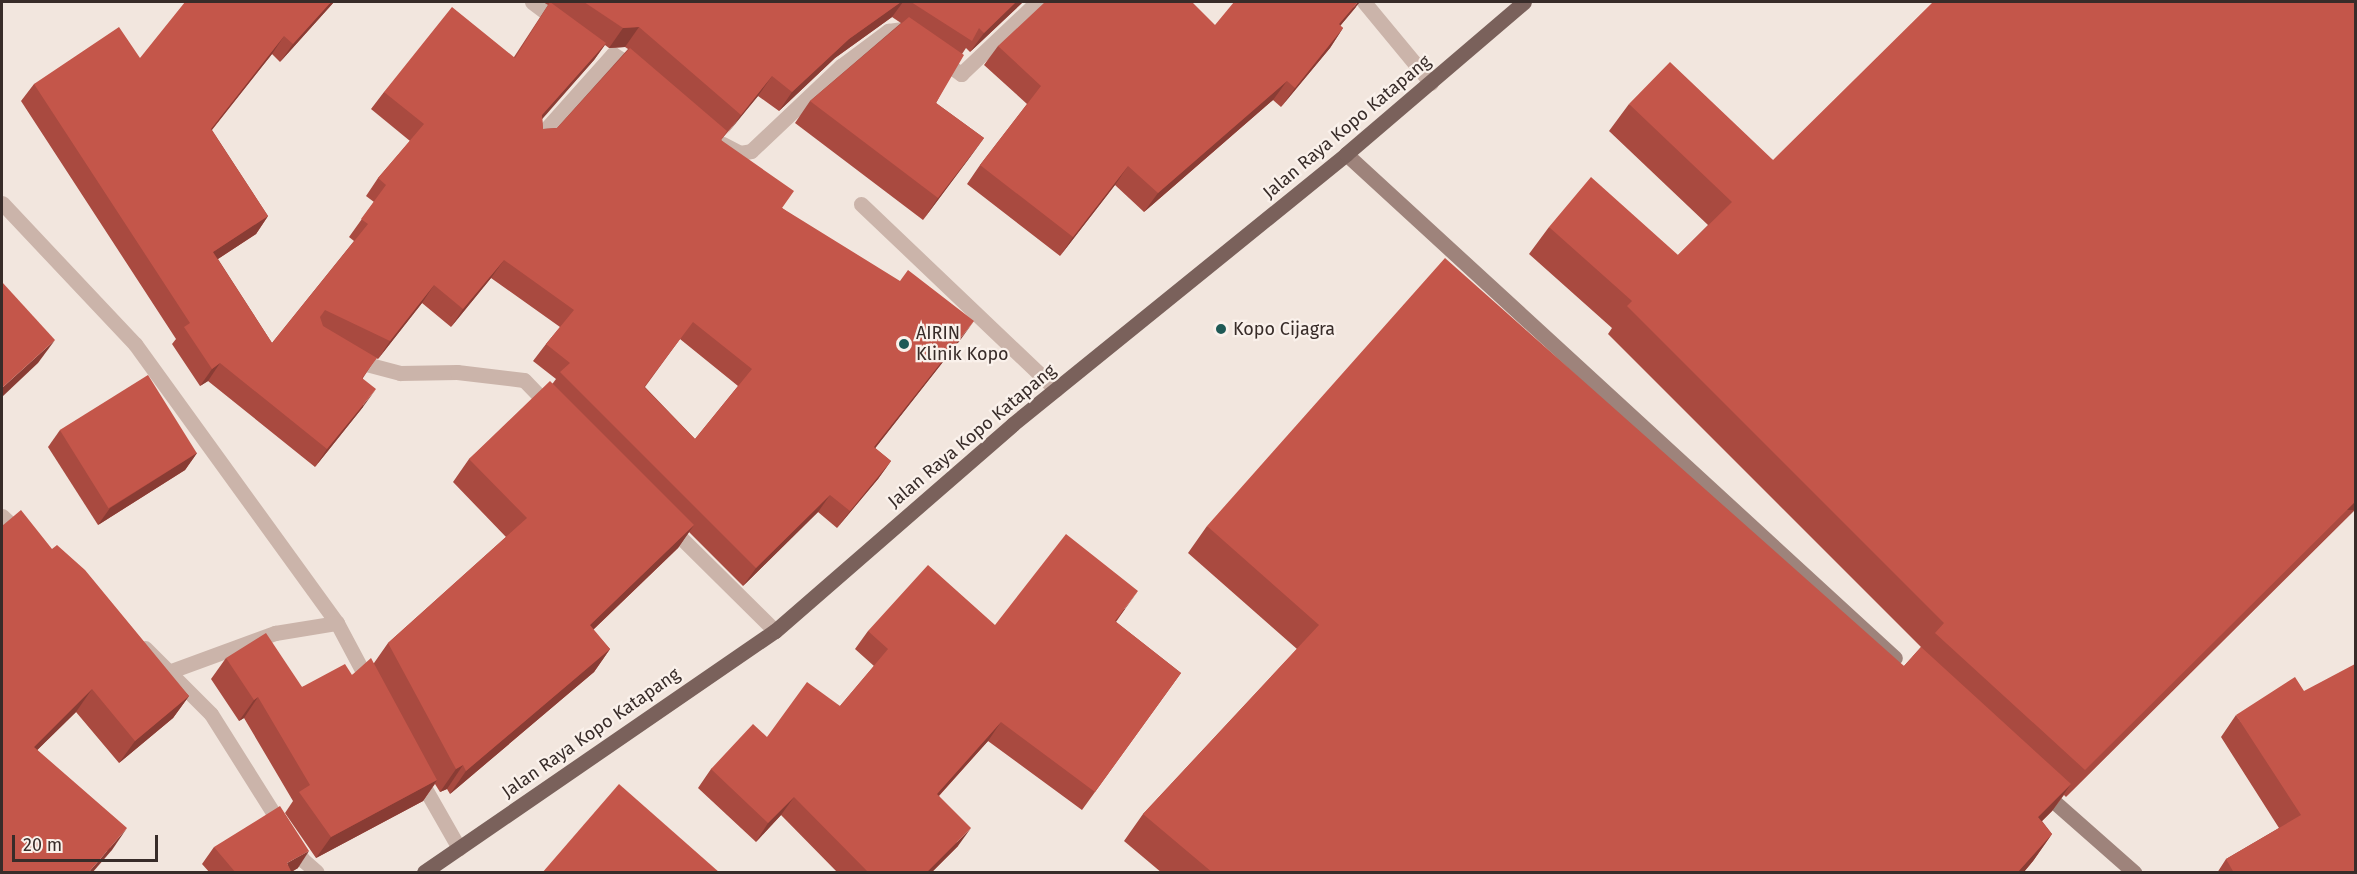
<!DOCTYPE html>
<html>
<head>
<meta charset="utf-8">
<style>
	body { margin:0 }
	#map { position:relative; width:2357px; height:874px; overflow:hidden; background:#f2e6de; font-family:"Fira Sans",sans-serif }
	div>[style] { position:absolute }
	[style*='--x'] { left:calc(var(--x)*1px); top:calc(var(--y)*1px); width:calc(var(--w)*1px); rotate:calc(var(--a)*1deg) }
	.street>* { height:15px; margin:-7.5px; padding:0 7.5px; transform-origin:7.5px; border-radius:7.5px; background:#cbb4aa }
	.secondary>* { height:15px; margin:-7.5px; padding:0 7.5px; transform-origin:7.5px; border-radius:7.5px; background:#9e837b }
	.primary>* { height:15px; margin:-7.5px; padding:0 7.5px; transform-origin:7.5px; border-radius:7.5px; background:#7a615b }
	.wall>* { inset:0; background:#a94a40 }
	.shaded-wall>* { inset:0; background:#893c34; transform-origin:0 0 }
	.building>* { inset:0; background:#c4564a; transform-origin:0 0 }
	.dots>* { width:16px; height:16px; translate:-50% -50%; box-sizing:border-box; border:3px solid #faf1eb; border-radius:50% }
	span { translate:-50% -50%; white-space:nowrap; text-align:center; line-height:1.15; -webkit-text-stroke:4.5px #faf1eb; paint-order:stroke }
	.street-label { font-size:18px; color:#382c29 }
	.poi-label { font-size:18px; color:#382c29 }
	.left { translate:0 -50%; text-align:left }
	.frame { position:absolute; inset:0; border:3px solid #382c29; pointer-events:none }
	.scale { position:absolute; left:12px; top:835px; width:146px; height:27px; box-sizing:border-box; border:3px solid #382c29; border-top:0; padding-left:8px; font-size:18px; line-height:21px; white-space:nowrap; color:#382c29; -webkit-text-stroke:4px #faf1eb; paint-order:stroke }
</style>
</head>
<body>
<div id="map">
	<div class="street">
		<i style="--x:532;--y:2;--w:35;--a:37"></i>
		<i style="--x:1364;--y:2;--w:105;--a:50.4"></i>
		<i style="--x:939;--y:59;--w:27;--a:34"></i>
		<i style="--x:961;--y:74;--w:105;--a:-43.5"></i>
		<i style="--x:537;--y:139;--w:114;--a:-48.2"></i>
		<i style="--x:613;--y:54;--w:28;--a:32"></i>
		<i style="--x:723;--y:144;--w:19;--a:28"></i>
		<i style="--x:740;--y:153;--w:11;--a:-10"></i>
		<i style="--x:751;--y:151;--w:124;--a:-43.4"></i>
		<i style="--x:841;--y:66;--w:59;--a:-36.7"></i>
		<i style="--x:888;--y:31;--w:15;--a:-8"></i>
		<i style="--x:903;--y:29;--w:13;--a:42"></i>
		<i style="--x:2;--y:203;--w:194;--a:46.7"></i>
		<i style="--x:135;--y:344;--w:344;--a:54.1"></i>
		<i style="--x:337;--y:623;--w:70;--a:62"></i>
		<i style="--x:861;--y:204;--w:269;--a:43.6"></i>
		<i style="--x:351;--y:360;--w:51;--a:14.9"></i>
		<i style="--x:400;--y:373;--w:57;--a:-1"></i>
		<i style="--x:457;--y:372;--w:67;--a:6.8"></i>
		<i style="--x:524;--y:380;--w:37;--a:46"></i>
		<i style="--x:2;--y:516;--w:26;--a:43"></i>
		<i style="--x:669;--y:526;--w:149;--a:44.7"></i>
		<i style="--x:145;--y:648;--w:93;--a:45"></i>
		<i style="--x:211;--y:714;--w:173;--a:57.8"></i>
		<i style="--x:303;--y:860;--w:18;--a:41"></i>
		<i style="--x:171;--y:671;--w:111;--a:-20.1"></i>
		<i style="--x:275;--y:633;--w:63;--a:-9.2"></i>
		<i style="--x:419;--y:778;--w:81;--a:60.3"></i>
	</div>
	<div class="secondary">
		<i style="--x:1346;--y:154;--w:745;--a:42.55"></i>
		<i style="--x:2042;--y:791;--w:123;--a:41.4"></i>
	</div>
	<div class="primary">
		<i style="--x:424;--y:872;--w:426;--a:-34.5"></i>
		<i style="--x:775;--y:631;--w:315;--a:-41"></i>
		<i style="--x:1013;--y:424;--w:429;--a:-39"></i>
		<i style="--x:1346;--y:154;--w:234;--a:-40.5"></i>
	</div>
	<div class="wall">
		<i style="clip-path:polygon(evenodd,334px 2px,280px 62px,272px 54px,212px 130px,268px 216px,256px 234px,218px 259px,272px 343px,354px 241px,349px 237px,374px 202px,366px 196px,378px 178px,410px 141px,371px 109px,384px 92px,514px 57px,548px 5px,543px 2px,1023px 2px,970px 52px,966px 48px,962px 54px,936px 103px,984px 138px,923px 220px,795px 123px,810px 101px,901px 23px,892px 17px,835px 58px,779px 111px,758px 96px,721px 140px,782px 208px,961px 339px,875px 448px,891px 461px,878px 479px,837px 528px,818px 512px,743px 586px,689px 532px,678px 548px,593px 630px,610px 649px,594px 672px,450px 794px,447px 789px,440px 792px,435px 784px,423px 801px,316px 858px,285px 813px,293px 801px,244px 718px,239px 721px,211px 679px,226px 658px,302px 687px,352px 675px,374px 663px,388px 643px,506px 537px,453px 482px,469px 459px,553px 383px,556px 379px,533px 361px,546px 344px,560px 327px,491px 278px,451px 327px,422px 303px,378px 359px,376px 358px,363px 378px,363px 407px,315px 467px,208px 381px,200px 386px,172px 344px,176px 339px,21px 101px,34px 84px,140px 58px,334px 2px,605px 45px,609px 48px,625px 47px,628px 49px,557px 128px,543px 129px,542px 118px,594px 60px,605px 45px,334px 2px,680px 339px,738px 386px,695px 439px,645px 387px,680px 339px)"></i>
		<i style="clip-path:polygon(1356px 7px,1340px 26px,1343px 28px,1330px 48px,1281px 107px,1273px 100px,1144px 212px,1115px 185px,1060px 256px,967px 184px,980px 165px,1027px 104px,984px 65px,998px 46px,1215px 25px)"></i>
		<i style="clip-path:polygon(1629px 104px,1773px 160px,2355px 510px,2066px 797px,2064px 795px,2052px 811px,2042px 821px,2052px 834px,2033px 861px,2023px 873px,1162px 873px,1124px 841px,1143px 814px,1297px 649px,1188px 553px,1207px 526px,1904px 666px,1921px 647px,1608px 334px,1612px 328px,1529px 254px,1549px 227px,1678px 255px,1708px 225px,1609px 131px)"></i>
		<i style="clip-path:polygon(60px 430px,197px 453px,185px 470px,98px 525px,48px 447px)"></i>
		<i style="clip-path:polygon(52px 549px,189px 696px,173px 718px,119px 763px,76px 712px,37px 750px,112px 850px,2px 873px)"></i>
		<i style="clip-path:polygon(1125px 609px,1116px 622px,1181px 673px,1082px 810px,988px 741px,939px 796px,958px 846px,931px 873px,838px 873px,781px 815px,756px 842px,698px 788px,711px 769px,767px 737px,840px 706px,874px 666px,855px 649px,868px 631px,995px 625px)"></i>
		<i style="clip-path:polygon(2236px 715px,2355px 873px,2217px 873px,2226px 859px,2279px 828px,2221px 737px)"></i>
		<i style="clip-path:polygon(214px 847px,298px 868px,292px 871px,292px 873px,210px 873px,202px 864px)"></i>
	</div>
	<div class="shaded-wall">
		<i style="clip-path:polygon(331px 2px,334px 2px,280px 62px,293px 44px)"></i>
		<i style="clip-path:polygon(901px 2px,903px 2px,892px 17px,835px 58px,779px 111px,792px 92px,849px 39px)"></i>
		<i style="clip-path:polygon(1016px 2px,1023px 2px,970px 52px,984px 33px)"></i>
		<i style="clip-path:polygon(1358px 2px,1360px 2px,1325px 44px,1339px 24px)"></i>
		<i style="clip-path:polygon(639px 27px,625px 47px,609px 48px,623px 28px)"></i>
		<i style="clip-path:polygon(1343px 28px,1330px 48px,1281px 107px,1295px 88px)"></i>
		<i style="clip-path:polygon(284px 36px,272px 54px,198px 147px,211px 129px)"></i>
		<i style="clip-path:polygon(606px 43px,594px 60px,530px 133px,542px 115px)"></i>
		<i style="clip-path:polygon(772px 76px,758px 96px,727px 134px,741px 115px)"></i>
		<i style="clip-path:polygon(1287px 81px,1273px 100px,1144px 212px,1158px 193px)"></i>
		<i style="clip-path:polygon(984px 138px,968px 160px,923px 220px,938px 198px)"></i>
		<i style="clip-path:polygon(1128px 166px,1115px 185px,1060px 256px,1073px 237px)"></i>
		<i style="clip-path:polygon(268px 216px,256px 234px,201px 270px,213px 252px)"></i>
		<i style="clip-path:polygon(504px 260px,491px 278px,451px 327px,463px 309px)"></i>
		<i style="clip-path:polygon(434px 285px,422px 303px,378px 359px,390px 341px)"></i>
		<i style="clip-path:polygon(974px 321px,961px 339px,862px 465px,874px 447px)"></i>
		<i style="clip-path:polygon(55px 340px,38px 363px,2px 397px,2px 388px)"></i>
		<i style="clip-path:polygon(220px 363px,208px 381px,200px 386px,212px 369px)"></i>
		<i style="clip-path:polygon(376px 389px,363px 407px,315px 467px,327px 449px)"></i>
		<i style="clip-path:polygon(197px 453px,185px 470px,98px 525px,110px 508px)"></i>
		<i style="clip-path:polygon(891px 461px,878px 479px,837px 528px,850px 511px)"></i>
		<i style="clip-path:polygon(830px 495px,818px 512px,743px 586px,756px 568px)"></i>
		<i style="left:2355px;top:502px;width:8px;height:380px;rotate:90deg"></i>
		<i style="clip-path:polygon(694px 525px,678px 548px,573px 649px,590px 625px)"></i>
		<i style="clip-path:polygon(1138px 591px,1125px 609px,1102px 639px,1115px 621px)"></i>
		<i style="clip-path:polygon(610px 649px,594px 672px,450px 794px,466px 771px)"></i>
		<i style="clip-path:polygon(92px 689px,76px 712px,18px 769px,34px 747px)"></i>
		<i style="clip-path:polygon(189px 696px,173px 718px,119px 763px,135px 741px)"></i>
		<i style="clip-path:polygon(258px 697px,244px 718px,239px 721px,254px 700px)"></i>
		<i style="clip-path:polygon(1001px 722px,988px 741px,924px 812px,937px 794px)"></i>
		<i style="clip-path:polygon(463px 765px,447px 789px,440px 792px,456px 769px)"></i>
		<i style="clip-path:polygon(437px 780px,423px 801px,316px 858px,331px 837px)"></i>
		<i style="clip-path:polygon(2071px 784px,2052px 811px,2019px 844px,2038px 817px)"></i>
		<i style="clip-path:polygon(794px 797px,781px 815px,756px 842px,768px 823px)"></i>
		<i style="clip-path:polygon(127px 828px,112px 850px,92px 873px,88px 873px)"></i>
		<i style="clip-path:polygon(971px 828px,958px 846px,931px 873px,926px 873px)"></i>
		<i style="clip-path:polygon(2052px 834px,2033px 861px,2023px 873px,2017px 873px)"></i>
		<i style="clip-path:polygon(309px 851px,298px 868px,290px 873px,287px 863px)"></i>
	</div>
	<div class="building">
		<i style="clip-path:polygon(evenodd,185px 2px,331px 2px,293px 44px,284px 36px,211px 129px,268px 216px,213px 252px,272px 343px,368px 224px,361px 219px,386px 185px,378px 178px,424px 124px,384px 92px,452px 7px,515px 58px,550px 2px,606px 43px,542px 115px,543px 129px,557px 128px,630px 48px,727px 131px,721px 140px,794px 191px,782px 208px,900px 281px,908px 270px,974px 321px,874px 447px,891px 461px,850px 511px,830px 495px,756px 568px,560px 372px,570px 363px,546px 344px,574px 310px,504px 260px,463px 309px,434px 285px,390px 341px,325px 310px,320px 317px,323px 326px,377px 358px,362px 378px,376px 389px,327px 449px,220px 363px,212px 369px,184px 327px,190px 323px,34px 84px,119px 27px,140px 58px,185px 2px,693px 322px,752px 369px,695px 439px,644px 387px,693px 322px)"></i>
		<i style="clip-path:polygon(584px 2px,901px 2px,849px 39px,792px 92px,772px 76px,741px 115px,639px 27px,623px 28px)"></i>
		<i style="clip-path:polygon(911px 2px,1016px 2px,984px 33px,979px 28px,972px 41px)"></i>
		<i style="clip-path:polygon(1045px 2px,1192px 2px,1215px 25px,1234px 2px,1358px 2px,1339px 24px,1343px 28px,1295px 88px,1287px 81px,1158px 193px,1128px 166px,1073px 237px,980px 165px,1041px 86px,998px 46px)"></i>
		<i style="clip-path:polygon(1933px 2px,2355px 2px,2355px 502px,2085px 770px,1935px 633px,1944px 623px,1627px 306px,1632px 301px,1549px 227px,1591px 177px,1678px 255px,1732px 202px,1629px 104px,1670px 62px,1773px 160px)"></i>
		<i style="clip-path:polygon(909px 17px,964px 55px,936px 103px,984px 138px,938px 198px,810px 101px)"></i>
		<i style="clip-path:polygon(1445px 258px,1904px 666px,1921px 647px,2071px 784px,2038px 817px,2052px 834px,2017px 873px,1213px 873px,1143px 814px,1319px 625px,1207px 526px)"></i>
		<i style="clip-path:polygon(2px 282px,55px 340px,2px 388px)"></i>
		<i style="left:148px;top:375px;width:92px;height:104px;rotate:58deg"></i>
		<i style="clip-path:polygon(550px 381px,694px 525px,590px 625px,610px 649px,466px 771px,463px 765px,456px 769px,388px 643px,527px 518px,469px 459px)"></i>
		<i style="clip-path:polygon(21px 510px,52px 549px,57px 545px,85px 570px,189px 696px,135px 741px,92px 689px,34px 747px,127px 828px,88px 873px,2px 873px,2px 526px)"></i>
		<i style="clip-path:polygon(1066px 534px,1138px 591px,1115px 621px,1181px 673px,1095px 792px,1001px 722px,937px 794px,971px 828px,926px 873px,869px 873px,794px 797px,768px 823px,711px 769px,753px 724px,767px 737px,807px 682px,840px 706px,888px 649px,868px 631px,928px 565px,995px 625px)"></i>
		<i style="clip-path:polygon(266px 633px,302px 687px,345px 664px,352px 675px,371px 658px,437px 780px,331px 837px,299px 792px,310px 785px,258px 697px,254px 700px,226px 658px)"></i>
		<i style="clip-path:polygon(2355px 664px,2355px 873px,2234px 873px,2226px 859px,2301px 815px,2236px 715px,2295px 677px,2304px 691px)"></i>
		<i style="clip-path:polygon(619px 784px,720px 873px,542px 873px)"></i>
		<i style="clip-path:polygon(280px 806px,309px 851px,287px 863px,292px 873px,236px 873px,214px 847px)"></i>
	</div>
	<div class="dots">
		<i style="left:1221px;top:329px;background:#1f5955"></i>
		<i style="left:904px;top:344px;background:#1f5955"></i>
	</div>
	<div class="street-label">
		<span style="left:1347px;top:127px;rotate:-40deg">Jalan Raya Kopo Katapang</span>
		<span style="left:972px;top:436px;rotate:-40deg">Jalan Raya Kopo Katapang</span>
		<span style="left:591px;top:733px;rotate:-35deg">Jalan Raya Kopo Katapang</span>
	</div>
	<div class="poi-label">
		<span class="left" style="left:1233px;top:329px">Kopo Cijagra</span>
		<span class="left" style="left:916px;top:344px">AIRIN<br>Klinik Kopo</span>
	</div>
	<div class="frame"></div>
	<div class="scale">20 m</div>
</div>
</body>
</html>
